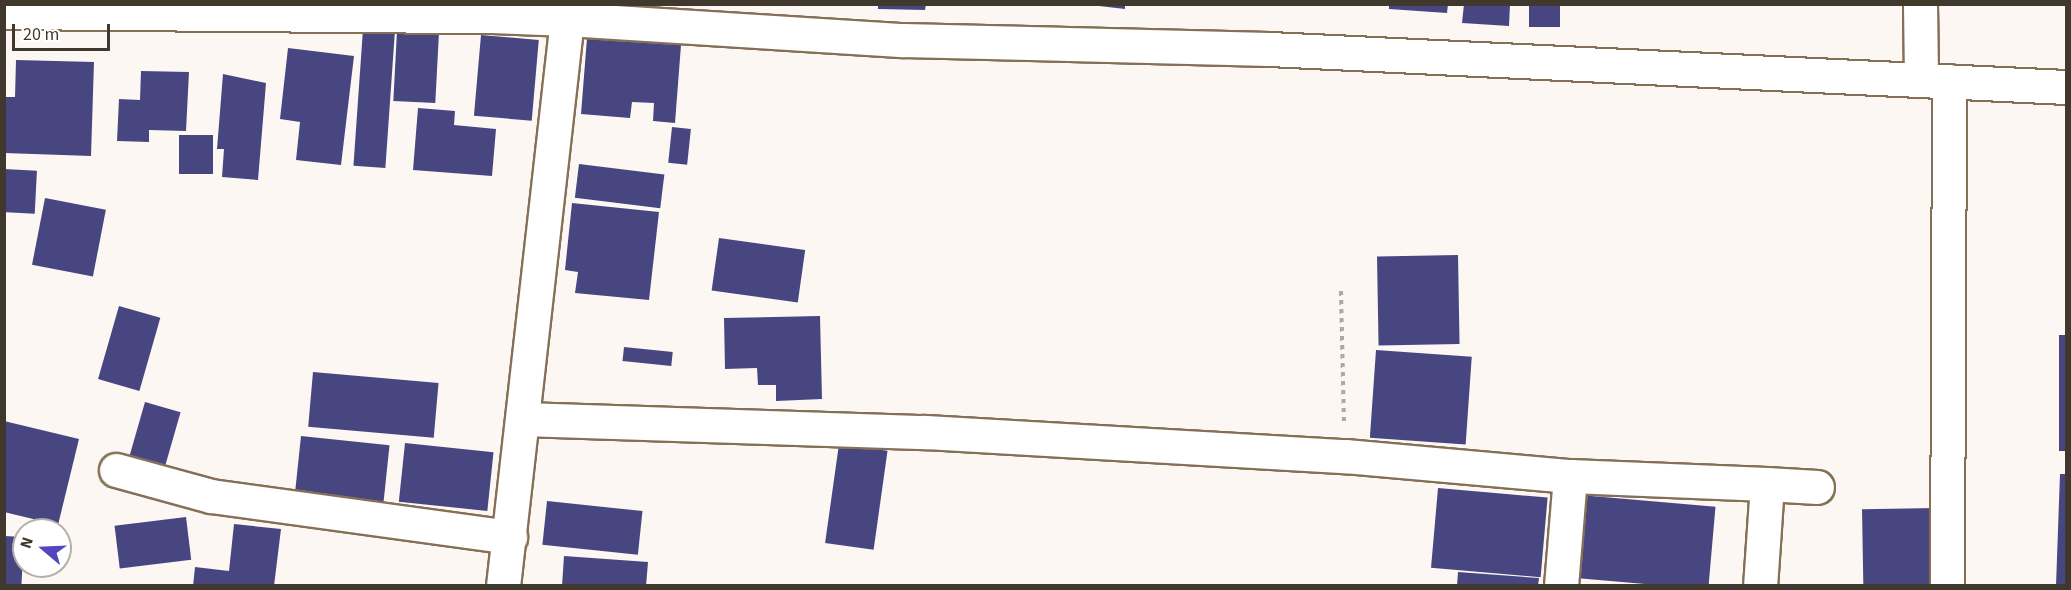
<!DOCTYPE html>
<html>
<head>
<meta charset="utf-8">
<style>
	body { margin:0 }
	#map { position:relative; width:2071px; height:590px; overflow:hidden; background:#fcf7f2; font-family:"Source Sans 3",sans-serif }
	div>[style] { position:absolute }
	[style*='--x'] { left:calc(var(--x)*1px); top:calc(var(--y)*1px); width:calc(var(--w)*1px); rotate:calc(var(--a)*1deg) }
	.building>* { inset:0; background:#484681; transform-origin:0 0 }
	.path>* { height:4px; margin-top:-2px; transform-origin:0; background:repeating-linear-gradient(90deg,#afa8a1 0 4.5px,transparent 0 9px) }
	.roads { filter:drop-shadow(2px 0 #857057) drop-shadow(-2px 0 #857057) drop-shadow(0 2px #857057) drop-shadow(0 -2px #857057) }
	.minor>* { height:33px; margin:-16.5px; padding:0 16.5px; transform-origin:16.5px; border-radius:16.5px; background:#fff }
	span { translate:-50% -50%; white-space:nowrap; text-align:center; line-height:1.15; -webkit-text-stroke:6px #fff; paint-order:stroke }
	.frame { position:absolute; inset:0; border:6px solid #41382d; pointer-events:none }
	.north { position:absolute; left:12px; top:518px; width:60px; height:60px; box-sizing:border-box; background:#fff; border:2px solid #b3afab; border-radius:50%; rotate:289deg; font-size:16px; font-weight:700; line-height:24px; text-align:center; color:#41382d }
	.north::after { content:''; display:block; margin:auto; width:21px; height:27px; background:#5646be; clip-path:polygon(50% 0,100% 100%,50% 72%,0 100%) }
	.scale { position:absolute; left:12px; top:24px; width:98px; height:27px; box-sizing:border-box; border:3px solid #41382d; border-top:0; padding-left:8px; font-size:18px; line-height:21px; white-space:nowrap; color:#41382d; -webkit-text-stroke:4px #fff; paint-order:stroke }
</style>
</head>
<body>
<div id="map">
	<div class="building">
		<i style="clip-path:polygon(878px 4px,926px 4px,925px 10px,878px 9px)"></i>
		<i style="clip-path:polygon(1082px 4px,1125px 4px,1125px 9px)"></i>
		<i style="clip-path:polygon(1389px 4px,1448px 4px,1447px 13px,1389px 9px)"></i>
		<i style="clip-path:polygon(1464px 4px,1510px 4px,1509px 26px,1462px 23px)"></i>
		<i style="left:1529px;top:4px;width:31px;height:23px"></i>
		<i style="left:363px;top:29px;width:32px;height:137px;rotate:4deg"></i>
		<i style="left:397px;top:31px;width:42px;height:70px;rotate:3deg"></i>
		<i style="left:481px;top:35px;width:58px;height:81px;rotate:5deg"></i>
		<i style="clip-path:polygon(587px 38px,681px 45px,675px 123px,653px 121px,654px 103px,632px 102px,630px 118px,581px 114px)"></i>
		<i style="clip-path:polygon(288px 48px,354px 56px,341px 165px,296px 160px,300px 122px,280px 119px)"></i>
		<i style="clip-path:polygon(16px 60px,94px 62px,91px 156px,4px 153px,4px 97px,15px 97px)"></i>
		<i style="clip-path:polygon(141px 71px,189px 72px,186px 131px,149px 130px,149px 142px,117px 141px,119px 99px,140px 100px)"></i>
		<i style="clip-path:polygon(223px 74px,266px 83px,258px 180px,222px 177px,224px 149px,217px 149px)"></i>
		<i style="clip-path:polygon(418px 108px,455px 111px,454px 125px,496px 129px,492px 176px,413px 170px)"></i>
		<i style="left:672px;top:127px;width:19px;height:36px;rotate:6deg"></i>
		<i style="left:179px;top:135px;width:34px;height:39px"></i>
		<i style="left:579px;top:164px;width:86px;height:34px;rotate:7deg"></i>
		<i style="left:4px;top:169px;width:33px;height:43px;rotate:3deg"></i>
		<i style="left:45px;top:198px;width:62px;height:68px;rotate:11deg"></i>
		<i style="clip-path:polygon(572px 203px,659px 212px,649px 300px,575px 293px,578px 272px,565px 270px)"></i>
		<i style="left:719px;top:238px;width:87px;height:53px;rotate:8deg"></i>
		<i style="left:1458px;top:255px;width:89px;height:81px;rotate:89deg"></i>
		<i style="left:119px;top:306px;width:43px;height:76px;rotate:16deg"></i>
		<i style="clip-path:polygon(820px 316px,822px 399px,776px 401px,776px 385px,758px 385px,757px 368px,725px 369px,724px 318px)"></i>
		<i style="left:2059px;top:335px;width:7px;height:116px"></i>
		<i style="left:624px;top:347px;width:49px;height:14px;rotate:6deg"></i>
		<i style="left:1376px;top:350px;width:96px;height:88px;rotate:4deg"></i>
		<i style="left:313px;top:372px;width:126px;height:55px;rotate:5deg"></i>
		<i style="left:145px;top:402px;width:37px;height:56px;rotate:16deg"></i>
		<i style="clip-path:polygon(4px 421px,79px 439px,58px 525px,4px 512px)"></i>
		<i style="left:301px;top:436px;width:89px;height:57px;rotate:6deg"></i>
		<i style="left:405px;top:443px;width:89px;height:59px;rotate:6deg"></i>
		<i style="left:839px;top:444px;width:49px;height:100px;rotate:8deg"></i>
		<i style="clip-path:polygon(2060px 474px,2066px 474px,2066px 586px,2056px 586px)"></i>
		<i style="left:1438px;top:488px;width:110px;height:80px;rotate:5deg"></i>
		<i style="left:1580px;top:495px;width:136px;height:83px;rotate:5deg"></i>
		<i style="left:547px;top:501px;width:96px;height:44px;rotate:6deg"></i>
		<i style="left:1936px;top:508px;width:78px;height:74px;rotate:89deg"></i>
		<i style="left:186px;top:517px;width:43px;height:72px;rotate:83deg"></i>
		<i style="clip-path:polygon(234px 524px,281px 529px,274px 586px,193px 586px,195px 567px,229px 571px)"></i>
		<i style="left:4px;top:536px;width:20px;height:50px;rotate:3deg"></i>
		<i style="clip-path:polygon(564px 556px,648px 562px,646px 586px,562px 586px)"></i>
		<i style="clip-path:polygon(1458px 572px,1539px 578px,1538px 586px,1457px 586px)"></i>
	</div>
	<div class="path">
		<i style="--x:1341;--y:291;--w:132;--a:88.7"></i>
	</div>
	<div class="roads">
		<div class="minor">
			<i style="--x:492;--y:4;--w:12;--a:90"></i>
			<i style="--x:492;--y:16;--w:75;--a:2.3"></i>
			<i style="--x:567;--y:19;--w:571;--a:96.44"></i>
			<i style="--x:1920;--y:4;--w:76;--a:89.2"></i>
			<i style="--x:4;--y:12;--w:488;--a:0.5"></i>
			<i style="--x:567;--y:19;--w:337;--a:3.6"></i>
			<i style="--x:903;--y:40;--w:366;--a:1.4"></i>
			<i style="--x:1269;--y:49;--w:798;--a:2.73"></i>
			<i style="--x:524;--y:419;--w:401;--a:1.9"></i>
			<i style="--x:925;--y:432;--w:421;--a:3.3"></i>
			<i style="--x:1345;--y:456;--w:226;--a:5.1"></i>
			<i style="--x:1570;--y:476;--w:197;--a:2.3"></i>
			<i style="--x:1767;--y:484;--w:102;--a:93.9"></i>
			<i style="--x:116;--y:470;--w:98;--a:15.3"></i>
			<i style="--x:211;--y:496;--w:302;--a:7.8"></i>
			<i style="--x:1767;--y:484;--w:50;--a:3.4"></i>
			<i style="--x:1561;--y:586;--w:110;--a:-85.3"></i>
			<i style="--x:1947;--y:586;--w:505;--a:-89.77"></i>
		</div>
	</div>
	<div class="frame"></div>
	<div class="north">N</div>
	<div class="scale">20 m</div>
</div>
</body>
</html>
